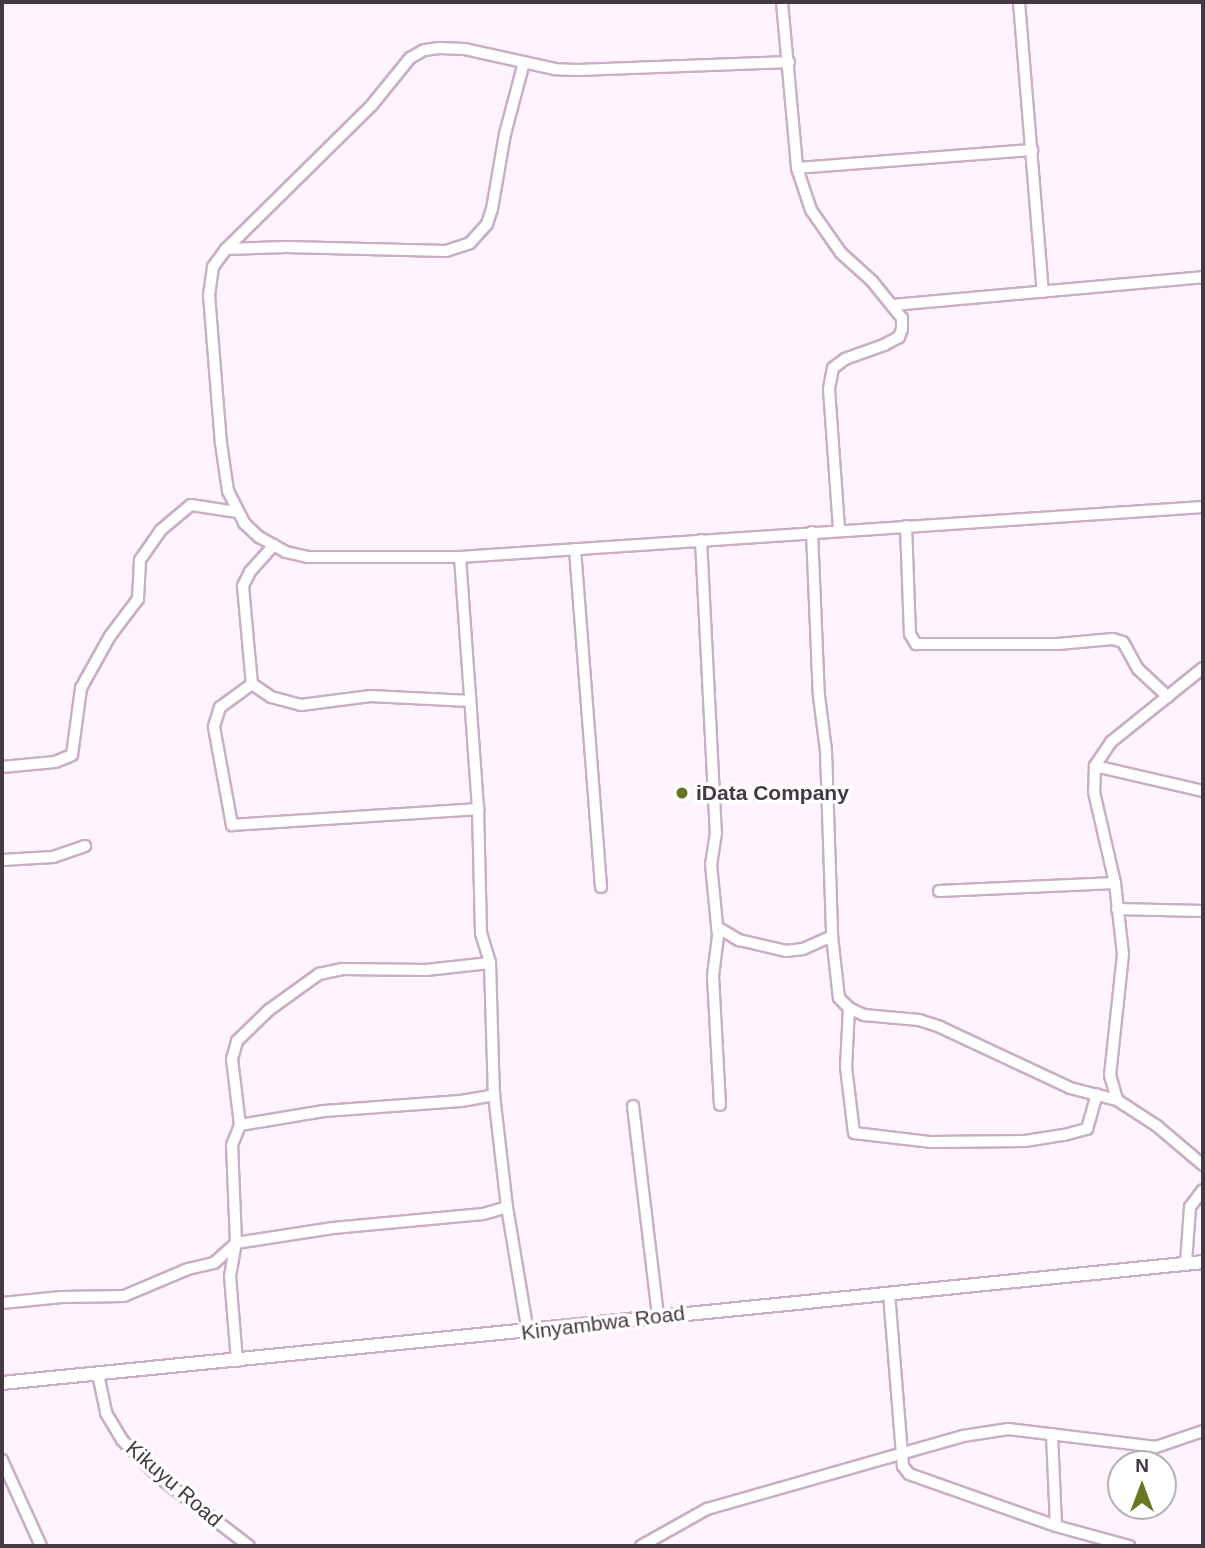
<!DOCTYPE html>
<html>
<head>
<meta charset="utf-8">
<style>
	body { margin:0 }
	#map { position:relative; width:1205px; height:1548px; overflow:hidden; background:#fff3fd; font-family:Arial,sans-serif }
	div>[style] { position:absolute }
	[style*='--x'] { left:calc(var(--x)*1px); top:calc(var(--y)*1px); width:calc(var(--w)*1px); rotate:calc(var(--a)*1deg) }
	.roads { filter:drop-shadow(2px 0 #c9aec5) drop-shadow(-2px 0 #c9aec5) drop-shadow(0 2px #c9aec5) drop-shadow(0 -2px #c9aec5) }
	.minor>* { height:10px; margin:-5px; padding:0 5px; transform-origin:5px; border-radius:5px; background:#fff }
	.tertiary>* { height:12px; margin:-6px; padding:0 6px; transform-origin:6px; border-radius:6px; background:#fff }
	.dots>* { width:19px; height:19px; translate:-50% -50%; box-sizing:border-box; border:4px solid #fff; border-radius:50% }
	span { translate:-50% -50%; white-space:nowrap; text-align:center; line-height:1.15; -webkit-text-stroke:7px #fff; paint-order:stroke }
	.poi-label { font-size:21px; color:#443942; font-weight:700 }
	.left { translate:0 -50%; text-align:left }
	.street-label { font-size:21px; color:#443942 }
	.frame { position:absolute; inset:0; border:4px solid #443942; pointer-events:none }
	.north { position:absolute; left:1107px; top:1450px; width:70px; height:70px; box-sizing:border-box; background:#fff; border:2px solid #b4b0b3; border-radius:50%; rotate:0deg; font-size:19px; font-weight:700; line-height:28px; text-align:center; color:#443942 }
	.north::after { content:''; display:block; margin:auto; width:24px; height:32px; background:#6b7622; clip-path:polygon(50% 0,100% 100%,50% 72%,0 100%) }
</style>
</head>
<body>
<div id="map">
	<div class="roads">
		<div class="minor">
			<i style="--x:782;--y:2;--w:167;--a:84.8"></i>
			<i style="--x:797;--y:168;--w:44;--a:71.6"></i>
			<i style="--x:811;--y:210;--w:52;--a:55.1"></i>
			<i style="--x:841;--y:253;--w:42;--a:42.1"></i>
			<i style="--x:872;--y:281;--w:48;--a:51"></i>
			<i style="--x:902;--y:318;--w:11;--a:90"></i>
			<i style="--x:902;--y:329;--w:9;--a:111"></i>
			<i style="--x:899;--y:337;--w:17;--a:152"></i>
			<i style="--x:884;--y:345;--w:41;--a:160.3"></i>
			<i style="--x:845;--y:359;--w:15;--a:143"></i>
			<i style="--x:833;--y:368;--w:21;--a:101"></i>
			<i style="--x:829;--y:389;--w:141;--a:85.9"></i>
			<i style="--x:1019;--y:2;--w:291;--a:85.3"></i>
			<i style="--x:789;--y:62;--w:211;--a:177.8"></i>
			<i style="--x:578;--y:70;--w:23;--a:-178"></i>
			<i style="--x:555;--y:69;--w:92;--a:-167.5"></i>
			<i style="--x:465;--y:49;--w:26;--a:-178"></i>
			<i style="--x:439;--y:48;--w:15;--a:172"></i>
			<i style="--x:424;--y:50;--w:16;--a:150"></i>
			<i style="--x:410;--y:58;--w:60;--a:129"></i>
			<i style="--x:372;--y:105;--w:205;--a:135.4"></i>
			<i style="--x:226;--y:249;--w:22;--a:126"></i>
			<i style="--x:213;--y:267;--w:28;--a:98"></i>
			<i style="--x:209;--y:295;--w:148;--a:85.4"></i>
			<i style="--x:221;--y:443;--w:49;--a:81.7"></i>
			<i style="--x:228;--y:491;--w:36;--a:63"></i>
			<i style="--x:244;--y:523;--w:21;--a:43"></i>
			<i style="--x:259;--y:537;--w:31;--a:29"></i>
			<i style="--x:286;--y:552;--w:22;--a:13"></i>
			<i style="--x:307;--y:557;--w:153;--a:0"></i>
			<i style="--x:460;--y:557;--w:745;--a:-3.85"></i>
			<i style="--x:797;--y:168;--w:236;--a:-4.4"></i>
			<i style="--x:226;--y:249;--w:60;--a:-1.9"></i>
			<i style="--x:286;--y:247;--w:160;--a:1.4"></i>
			<i style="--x:446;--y:251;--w:25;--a:-18"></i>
			<i style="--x:470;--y:243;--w:25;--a:-48"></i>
			<i style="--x:487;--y:224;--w:16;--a:-72"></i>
			<i style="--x:492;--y:209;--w:76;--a:-80.2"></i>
			<i style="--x:505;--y:134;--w:74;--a:-75.2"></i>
			<i style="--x:892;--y:305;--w:312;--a:-5.1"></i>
			<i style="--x:906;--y:526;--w:108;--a:87.9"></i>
			<i style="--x:910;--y:634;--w:12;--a:59"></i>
			<i style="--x:916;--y:644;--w:142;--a:0"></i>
			<i style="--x:1058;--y:644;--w:55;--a:-5.2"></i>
			<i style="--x:1113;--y:639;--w:10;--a:17"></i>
			<i style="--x:1123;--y:642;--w:31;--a:61"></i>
			<i style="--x:1138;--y:669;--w:41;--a:43"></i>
			<i style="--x:812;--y:532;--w:164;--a:87.6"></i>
			<i style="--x:819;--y:696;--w:55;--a:82.7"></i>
			<i style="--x:826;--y:751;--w:185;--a:88.1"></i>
			<i style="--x:832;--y:936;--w:62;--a:83.6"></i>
			<i style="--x:839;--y:998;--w:14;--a:45"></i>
			<i style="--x:849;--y:1008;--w:17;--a:25"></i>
			<i style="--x:864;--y:1015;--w:55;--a:5.2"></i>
			<i style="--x:919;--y:1020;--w:22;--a:18"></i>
			<i style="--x:940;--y:1027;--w:144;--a:25.1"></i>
			<i style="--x:1070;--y:1088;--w:49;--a:14.3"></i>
			<i style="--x:701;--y:540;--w:293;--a:87.1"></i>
			<i style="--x:716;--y:833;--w:31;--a:99"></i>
			<i style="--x:711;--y:864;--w:72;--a:84.4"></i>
			<i style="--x:718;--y:936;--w:40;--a:97.1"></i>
			<i style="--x:713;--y:976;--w:129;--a:86.9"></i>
			<i style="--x:274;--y:545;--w:36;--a:132"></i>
			<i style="--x:250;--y:572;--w:16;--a:117"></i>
			<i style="--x:243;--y:586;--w:98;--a:84.8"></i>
			<i style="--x:252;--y:684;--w:23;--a:34"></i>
			<i style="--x:271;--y:697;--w:31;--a:15"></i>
			<i style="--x:301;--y:705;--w:70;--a:-7.4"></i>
			<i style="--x:370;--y:696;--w:100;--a:2.9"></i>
			<i style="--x:575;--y:549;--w:339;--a:85.6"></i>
			<i style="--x:460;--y:557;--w:253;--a:85.9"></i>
			<i style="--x:478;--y:809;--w:124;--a:88.6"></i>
			<i style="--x:481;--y:933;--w:31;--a:73"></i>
			<i style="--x:490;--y:963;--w:132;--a:88.3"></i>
			<i style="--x:494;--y:1095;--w:113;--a:83.4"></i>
			<i style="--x:507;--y:1207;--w:127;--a:80.5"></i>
			<i style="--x:1203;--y:668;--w:118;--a:141.2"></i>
			<i style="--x:1111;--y:742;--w:29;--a:124"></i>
			<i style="--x:1095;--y:766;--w:26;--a:92"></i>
			<i style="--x:1094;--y:792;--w:93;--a:77"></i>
			<i style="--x:1115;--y:883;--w:71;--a:83.6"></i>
			<i style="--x:1123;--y:954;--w:122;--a:96.1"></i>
			<i style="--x:1110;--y:1075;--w:26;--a:74"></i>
			<i style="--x:1117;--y:1100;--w:48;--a:33"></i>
			<i style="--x:1157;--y:1126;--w:60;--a:40.3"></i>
			<i style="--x:252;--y:684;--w:39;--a:144"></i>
			<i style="--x:220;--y:707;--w:21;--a:107"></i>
			<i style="--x:214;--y:727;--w:100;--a:79.6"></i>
			<i style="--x:232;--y:825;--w:247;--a:-3.7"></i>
			<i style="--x:1095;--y:766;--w:111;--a:13"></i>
			<i style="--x:2;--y:767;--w:53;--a:-5.4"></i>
			<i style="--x:55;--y:762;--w:18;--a:-22"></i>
			<i style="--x:72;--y:755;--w:68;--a:-82.3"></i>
			<i style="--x:81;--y:688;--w:60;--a:-60.9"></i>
			<i style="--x:110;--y:636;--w:46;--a:-52.9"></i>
			<i style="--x:138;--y:599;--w:39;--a:-87"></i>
			<i style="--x:140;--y:560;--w:37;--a:-55"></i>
			<i style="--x:161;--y:530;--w:39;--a:-40"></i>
			<i style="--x:191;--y:505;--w:47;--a:8.7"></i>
			<i style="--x:2;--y:860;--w:51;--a:-3.4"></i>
			<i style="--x:53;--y:857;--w:34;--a:-19"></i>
			<i style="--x:939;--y:891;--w:176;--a:-2.6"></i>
			<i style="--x:1117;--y:909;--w:86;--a:1.3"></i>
			<i style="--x:717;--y:927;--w:26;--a:31"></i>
			<i style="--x:739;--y:940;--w:48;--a:13.2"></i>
			<i style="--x:786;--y:951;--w:17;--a:-7"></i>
			<i style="--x:803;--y:949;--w:32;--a:-24"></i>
			<i style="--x:849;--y:1008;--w:59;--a:92.9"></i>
			<i style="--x:846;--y:1067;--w:66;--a:83.1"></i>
			<i style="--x:854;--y:1133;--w:78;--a:6.7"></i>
			<i style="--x:931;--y:1142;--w:94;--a:-0.6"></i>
			<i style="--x:1025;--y:1141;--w:39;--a:-9"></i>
			<i style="--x:1064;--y:1135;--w:24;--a:-15"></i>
			<i style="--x:1087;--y:1129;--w:36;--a:-74"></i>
			<i style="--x:633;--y:1106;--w:211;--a:83.2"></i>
			<i style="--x:240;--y:1125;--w:66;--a:-96.9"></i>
			<i style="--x:232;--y:1059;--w:19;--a:-74"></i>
			<i style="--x:237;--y:1041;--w:45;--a:-44.1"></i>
			<i style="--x:269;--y:1010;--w:62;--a:-35.8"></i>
			<i style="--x:319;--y:974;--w:24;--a:-12"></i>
			<i style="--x:342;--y:969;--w:84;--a:0.7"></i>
			<i style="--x:426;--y:970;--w:64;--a:-6.2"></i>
			<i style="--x:1186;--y:1263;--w:56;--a:-85.9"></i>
			<i style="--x:1190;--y:1207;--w:21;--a:-53"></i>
			<i style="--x:889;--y:1293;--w:174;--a:85.4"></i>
			<i style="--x:903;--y:1466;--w:10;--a:53"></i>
			<i style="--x:909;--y:1474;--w:156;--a:19.5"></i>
			<i style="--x:1056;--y:1526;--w:76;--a:15.3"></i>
			<i style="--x:2;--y:1303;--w:60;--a:-5.7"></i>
			<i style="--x:62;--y:1297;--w:62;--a:-0.9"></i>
			<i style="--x:124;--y:1296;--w:69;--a:-22.9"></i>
			<i style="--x:188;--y:1269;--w:27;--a:-13"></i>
			<i style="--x:214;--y:1263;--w:30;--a:-42"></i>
			<i style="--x:236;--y:1243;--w:98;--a:-8.8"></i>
			<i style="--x:333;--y:1228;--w:151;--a:-5.3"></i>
			<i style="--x:483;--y:1214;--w:25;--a:-16"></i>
			<i style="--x:237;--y:1361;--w:85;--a:-94.7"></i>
			<i style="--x:230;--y:1276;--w:34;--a:-80"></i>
			<i style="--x:236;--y:1243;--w:98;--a:-92.3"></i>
			<i style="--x:232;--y:1145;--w:22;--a:-68"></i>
			<i style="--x:240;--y:1125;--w:85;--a:-9.5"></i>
			<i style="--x:324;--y:1111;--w:137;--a:-4.2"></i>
			<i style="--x:461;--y:1101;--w:34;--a:-10"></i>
			<i style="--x:98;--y:1374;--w:40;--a:78"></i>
			<i style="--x:106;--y:1413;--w:31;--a:59"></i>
			<i style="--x:122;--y:1440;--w:52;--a:45"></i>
			<i style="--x:159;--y:1477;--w:113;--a:37.5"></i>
			<i style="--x:1052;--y:1434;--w:92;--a:87.5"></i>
			<i style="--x:2;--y:1460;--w:94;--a:65.6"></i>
			<i style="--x:641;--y:1546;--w:76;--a:-29.3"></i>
			<i style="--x:707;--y:1509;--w:266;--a:-15.9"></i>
			<i style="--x:963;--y:1436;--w:46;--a:-8.8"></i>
			<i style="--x:1008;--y:1429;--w:149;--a:6.9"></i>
			<i style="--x:1156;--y:1447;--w:50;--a:-18.8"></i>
		</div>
		<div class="tertiary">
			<i style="--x:2;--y:1383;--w:1207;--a:-5.75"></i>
		</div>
	</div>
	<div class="dots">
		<i style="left:682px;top:793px;background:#6b7622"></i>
	</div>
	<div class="poi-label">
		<span class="left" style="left:696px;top:793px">iData Company</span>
	</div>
	<div class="street-label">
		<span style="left:603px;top:1323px;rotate:-7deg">Kinyambwa Road</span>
		<span style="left:174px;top:1484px;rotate:41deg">Kikuyu Road</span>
	</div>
	<div class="frame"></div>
	<div class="north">N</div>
</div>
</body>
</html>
